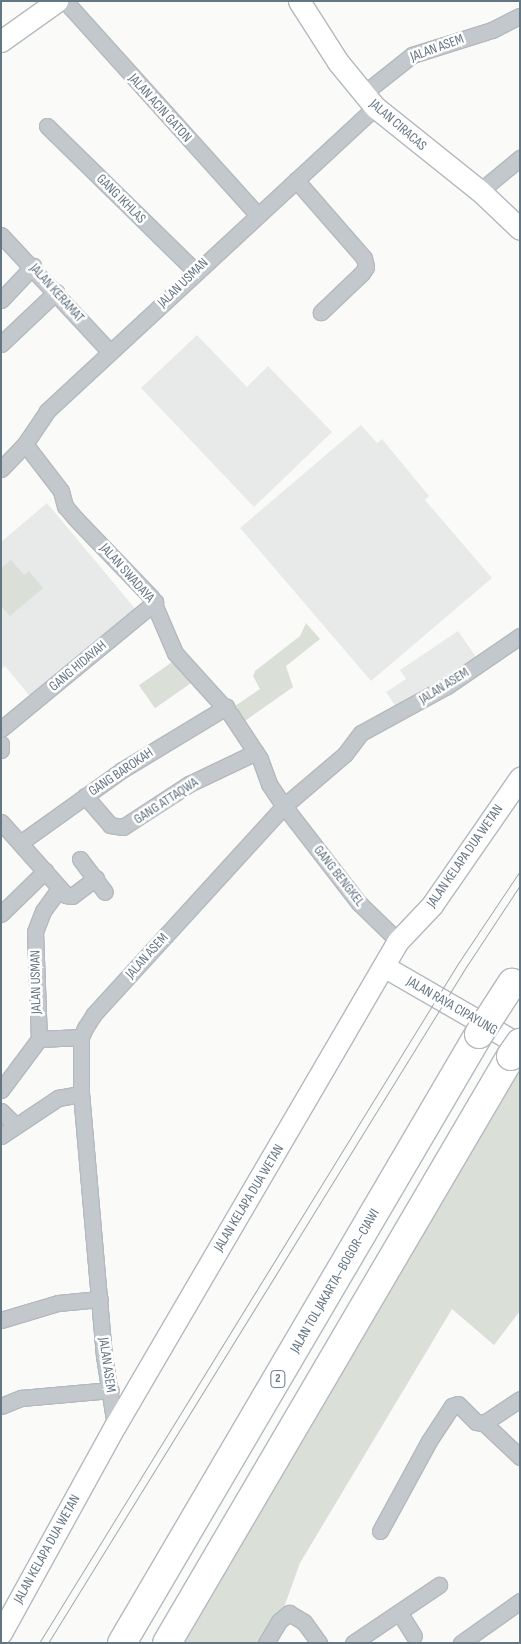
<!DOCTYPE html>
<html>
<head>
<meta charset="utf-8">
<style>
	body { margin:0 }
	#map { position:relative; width:521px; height:1644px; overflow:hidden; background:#fafaf8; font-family:"Sofia Sans Condensed",sans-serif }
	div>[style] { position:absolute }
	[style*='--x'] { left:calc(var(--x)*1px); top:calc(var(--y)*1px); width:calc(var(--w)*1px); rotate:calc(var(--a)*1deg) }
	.built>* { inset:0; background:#e8e9e9 }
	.green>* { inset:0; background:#dadfd7; transform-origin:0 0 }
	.roads { filter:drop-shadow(1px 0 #b3babf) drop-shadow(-1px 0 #b3babf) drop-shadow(0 1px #b3babf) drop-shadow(0 -1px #b3babf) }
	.street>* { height:15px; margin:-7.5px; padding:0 7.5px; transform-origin:7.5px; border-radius:7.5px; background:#c3c8cc }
	.secondary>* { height:21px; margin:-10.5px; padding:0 10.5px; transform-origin:10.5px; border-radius:10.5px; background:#fff }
	.highway>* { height:28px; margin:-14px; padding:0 14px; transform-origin:14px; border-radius:14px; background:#fff }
	.tram>* { height:1px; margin:-0.5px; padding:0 0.5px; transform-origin:0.5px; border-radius:0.5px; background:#a2aab0 }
	.bridges { filter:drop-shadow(1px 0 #b4b9bd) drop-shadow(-1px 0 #b4b9bd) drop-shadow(0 1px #b4b9bd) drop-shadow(0 -1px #b4b9bd) }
	.highway-bridge>* { height:28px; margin:-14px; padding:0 14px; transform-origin:14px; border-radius:14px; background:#fff }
	span { translate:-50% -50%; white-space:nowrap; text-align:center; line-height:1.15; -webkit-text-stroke:5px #fff; paint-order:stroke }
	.shield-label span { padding:1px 4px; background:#fff; border:1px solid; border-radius:4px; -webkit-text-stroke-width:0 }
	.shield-label { font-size:12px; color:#657683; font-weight:700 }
	.street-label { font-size:14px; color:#657683 }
	.frame { position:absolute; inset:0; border:2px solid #657683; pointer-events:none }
</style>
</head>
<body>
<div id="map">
	<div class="built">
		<i style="clip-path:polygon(197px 335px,247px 387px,268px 366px,332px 432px,254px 507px,141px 388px)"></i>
		<i style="clip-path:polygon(361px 425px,377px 443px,382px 439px,429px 496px,425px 500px,492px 578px,371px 681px,240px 528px)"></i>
		<i style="clip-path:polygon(47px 503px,137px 611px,32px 699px,5px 666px,1px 669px,1px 542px)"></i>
		<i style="clip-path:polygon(458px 631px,476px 657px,398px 710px,386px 692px,406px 679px,400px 670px)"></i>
	</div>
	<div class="green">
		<i style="clip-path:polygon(11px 560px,24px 575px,29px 571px,43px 588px,10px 616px,1px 606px,1px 568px)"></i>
		<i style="clip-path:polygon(306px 623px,320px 639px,286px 666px,293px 687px,242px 723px,232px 708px,260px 689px,253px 676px,255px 671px,300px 636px)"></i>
		<i style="left:175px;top:660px;width:28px;height:44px;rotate:55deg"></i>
		<i style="clip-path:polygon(520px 1045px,520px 1311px,494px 1345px,452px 1309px,300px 1563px,279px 1621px,265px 1643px,166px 1643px)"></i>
	</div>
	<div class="roads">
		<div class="street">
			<i style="--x:65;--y:1;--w:287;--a:48"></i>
			<i style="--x:363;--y:94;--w:63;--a:-38.5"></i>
			<i style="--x:412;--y:55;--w:84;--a:-17.4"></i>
			<i style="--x:492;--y:30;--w:31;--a:-27"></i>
			<i style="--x:47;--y:126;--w:207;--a:44.4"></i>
			<i style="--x:296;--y:180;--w:103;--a:48.9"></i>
			<i style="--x:364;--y:258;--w:9;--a:77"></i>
			<i style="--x:366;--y:267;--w:7;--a:124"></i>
			<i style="--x:362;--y:273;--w:57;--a:136.4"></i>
			<i style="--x:480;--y:191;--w:52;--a:-39.5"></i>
			<i style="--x:1;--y:235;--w:160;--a:47"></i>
			<i style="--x:1;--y:300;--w:47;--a:-46.7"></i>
			<i style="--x:1;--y:344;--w:76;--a:-43.4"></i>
			<i style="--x:25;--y:444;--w:59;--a:52.5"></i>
			<i style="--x:61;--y:491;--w:16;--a:75"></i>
			<i style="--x:65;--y:506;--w:16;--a:50"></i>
			<i style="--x:75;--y:518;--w:110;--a:46.1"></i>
			<i style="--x:151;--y:597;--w:61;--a:66.8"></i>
			<i style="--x:175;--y:653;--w:84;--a:47.9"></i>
			<i style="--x:231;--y:715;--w:53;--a:56.6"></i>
			<i style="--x:260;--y:759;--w:27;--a:70"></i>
			<i style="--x:269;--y:784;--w:27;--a:56"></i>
			<i style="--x:284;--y:806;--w:123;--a:52.3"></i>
			<i style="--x:359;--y:903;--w:54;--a:44.3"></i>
			<i style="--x:1;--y:469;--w:35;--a:-46"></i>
			<i style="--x:25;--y:444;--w:40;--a:-56"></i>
			<i style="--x:47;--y:411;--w:447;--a:-42.8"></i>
			<i style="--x:1;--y:729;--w:200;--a:-39.5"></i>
			<i style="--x:1;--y:744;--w:6;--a:90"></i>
			<i style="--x:85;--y:796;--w:38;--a:49"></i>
			<i style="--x:110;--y:825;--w:13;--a:9"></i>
			<i style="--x:123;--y:827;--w:79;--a:-33.1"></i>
			<i style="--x:189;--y:784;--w:74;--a:-25.5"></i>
			<i style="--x:1;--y:822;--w:98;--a:48.3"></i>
			<i style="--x:66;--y:895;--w:6;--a:9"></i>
			<i style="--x:72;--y:896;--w:30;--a:-37"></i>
			<i style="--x:20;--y:843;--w:125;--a:-35.6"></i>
			<i style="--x:122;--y:770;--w:122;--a:-31.2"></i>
			<i style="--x:80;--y:859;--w:41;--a:52.9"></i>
			<i style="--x:59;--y:889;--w:27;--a:126"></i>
			<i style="--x:43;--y:911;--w:22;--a:111"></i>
			<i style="--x:35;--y:932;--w:107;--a:87.9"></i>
			<i style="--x:39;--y:1039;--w:42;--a:-2.7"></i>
			<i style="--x:1;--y:914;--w:62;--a:-44.3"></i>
			<i style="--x:1;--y:1090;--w:64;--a:-53.3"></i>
			<i style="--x:1;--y:1111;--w:20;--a:45"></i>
			<i style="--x:1;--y:1136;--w:69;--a:-33.7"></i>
			<i style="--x:58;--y:1098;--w:23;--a:-10"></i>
			<i style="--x:1;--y:1320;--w:59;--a:-16.6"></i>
			<i style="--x:58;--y:1303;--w:42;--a:-5.4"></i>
			<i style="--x:1;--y:1406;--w:22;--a:-22"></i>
			<i style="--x:21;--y:1398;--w:90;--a:-5.1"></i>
			<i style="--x:484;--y:1423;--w:50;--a:43.4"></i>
			<i style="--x:115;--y:1426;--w:71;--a:-98.9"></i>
			<i style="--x:104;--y:1356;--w:263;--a:-95"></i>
			<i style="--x:81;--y:1094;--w:57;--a:-90"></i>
			<i style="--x:81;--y:1037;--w:10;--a:-66"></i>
			<i style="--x:85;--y:1028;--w:17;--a:-57"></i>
			<i style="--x:94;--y:1014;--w:282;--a:-47.6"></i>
			<i style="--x:284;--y:806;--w:80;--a:-40.4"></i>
			<i style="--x:345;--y:754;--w:26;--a:-53"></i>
			<i style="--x:361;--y:733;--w:98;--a:-28.7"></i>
			<i style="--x:447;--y:686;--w:88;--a:-34.4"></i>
			<i style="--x:380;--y:1531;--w:102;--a:-61.4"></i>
			<i style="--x:429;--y:1441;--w:42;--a:-56.7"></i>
			<i style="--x:452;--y:1406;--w:6;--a:-18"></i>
			<i style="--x:458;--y:1404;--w:25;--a:45"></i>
			<i style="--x:476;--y:1422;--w:8;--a:7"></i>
			<i style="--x:484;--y:1423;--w:43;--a:-33.7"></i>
			<i style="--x:399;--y:1612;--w:28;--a:58"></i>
			<i style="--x:266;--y:1643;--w:26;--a:-59"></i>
			<i style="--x:279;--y:1621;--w:13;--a:-39"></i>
			<i style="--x:289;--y:1613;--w:17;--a:31"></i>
			<i style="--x:304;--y:1622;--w:26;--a:54"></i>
			<i style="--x:353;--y:1643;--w:104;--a:-34"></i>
			<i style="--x:461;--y:1643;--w:72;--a:-35.4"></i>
		</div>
		<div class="secondary">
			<i style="--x:299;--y:1;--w:72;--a:57.4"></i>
			<i style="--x:338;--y:62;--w:58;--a:50.6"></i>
			<i style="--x:375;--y:107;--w:134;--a:38.7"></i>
			<i style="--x:480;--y:191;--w:55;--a:43.5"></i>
			<i style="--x:1;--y:41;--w:69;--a:-35.5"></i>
			<i style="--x:385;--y:967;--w:156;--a:30"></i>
			<i style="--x:1;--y:1633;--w:236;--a:-61.2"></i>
			<i style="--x:115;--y:1426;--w:562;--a:-59.74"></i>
			<i style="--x:398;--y:941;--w:50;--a:-46.6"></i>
			<i style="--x:432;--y:905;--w:155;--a:-55.3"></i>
		</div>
		<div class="highway">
			<i style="--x:122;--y:1643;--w:706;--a:-59.62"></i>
			<i style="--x:167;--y:1643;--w:680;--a:-59.63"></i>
		</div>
	</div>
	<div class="tram">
		<i style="--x:39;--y:1643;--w:800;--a:-58.34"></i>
		<i style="--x:459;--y:962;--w:110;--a:-56.2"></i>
		<i style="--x:48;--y:1643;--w:795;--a:-58.27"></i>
		<i style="--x:466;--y:967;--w:98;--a:-56.6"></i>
	</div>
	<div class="bridges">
		<div class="highway-bridge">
			<i style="--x:479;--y:1034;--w:61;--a:-57.1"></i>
			<i style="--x:511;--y:1056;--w:16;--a:-55"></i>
		</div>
	</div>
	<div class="shield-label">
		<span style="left:278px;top:1379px">2</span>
	</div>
	<div class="street-label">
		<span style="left:437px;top:48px;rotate:-20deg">JALAN ASEM</span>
		<span style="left:160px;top:108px;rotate:48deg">JALAN ACIN GATON</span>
		<span style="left:398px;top:125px;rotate:41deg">JALAN CIRACAS</span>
		<span style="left:121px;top:199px;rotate:45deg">GANG IKHLAS</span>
		<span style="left:183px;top:283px;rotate:-44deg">JALAN USMAN</span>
		<span style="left:57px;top:293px;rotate:48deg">JALAN KERAMAT</span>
		<span style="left:127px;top:573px;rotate:48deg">JALAN SWADAYA</span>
		<span style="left:78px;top:666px;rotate:-40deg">GANG HIDAYAH</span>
		<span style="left:444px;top:686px;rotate:-32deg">JALAN ASEM</span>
		<span style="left:121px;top:772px;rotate:-34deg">GANG BAROKAH</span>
		<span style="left:166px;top:801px;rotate:-33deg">GANG ATTAQWA</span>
		<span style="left:465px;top:856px;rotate:-55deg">JALAN KELAPA DUA WETAN</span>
		<span style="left:339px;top:876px;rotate:52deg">GANG BENGKEL</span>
		<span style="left:147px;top:956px;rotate:-48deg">JALAN ASEM</span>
		<span style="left:36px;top:982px;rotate:-91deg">JALAN USMAN</span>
		<span style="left:452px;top:1006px;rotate:30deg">JALAN RAYA CIPAYUNG</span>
		<span style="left:249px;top:1198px;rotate:-59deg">JALAN KELAPA DUA WETAN</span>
		<span style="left:335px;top:1281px;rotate:-60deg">JALAN TOL JAKARTA–BOGOR–CIAWI</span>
		<span style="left:107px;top:1365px;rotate:82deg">JALAN ASEM</span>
		<span style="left:47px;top:1549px;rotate:-61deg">JALAN KELAPA DUA WETAN</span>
	</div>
	<div class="frame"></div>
</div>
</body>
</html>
